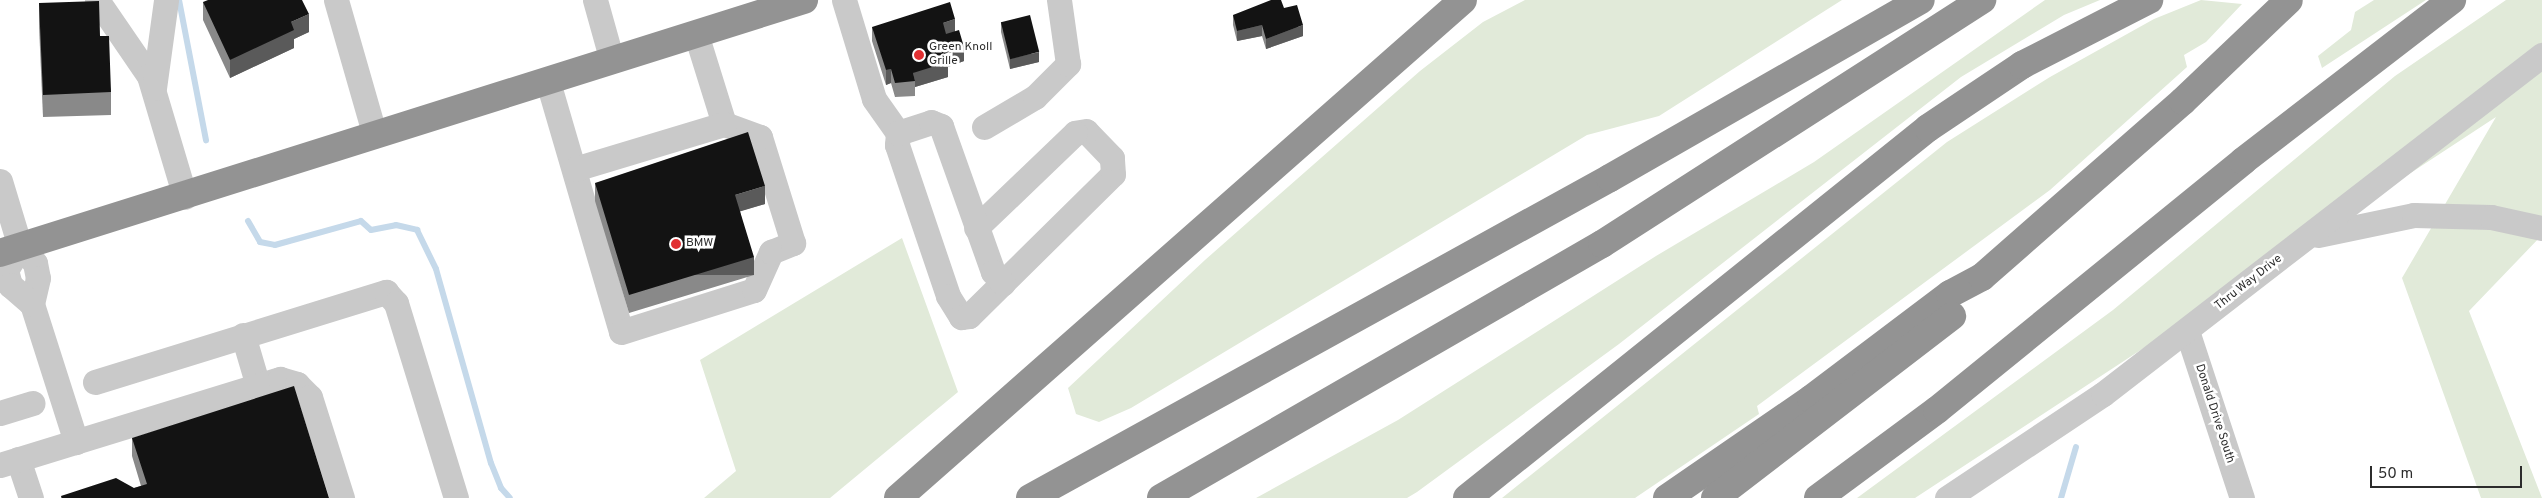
<!DOCTYPE html>
<html>
<head>
<meta charset="utf-8">
<style>
	body { margin:0 }
	#map { position:relative; width:2542px; height:498px; overflow:hidden; background:#fff; font-family:Overpass,sans-serif }
	div>[style] { position:absolute }
	[style*='--x'] { left:calc(var(--x)*1px); top:calc(var(--y)*1px); width:calc(var(--w)*1px); rotate:calc(var(--a)*1deg) }
	.green>* { inset:0; background:#e1ead9 }
	.stream>* { height:6px; margin:-3px; padding:0 3px; transform-origin:3px; border-radius:3px; background:#c5d9ea }
	.minor>* { height:25px; margin:-12.5px; padding:0 12.5px; transform-origin:12.5px; border-radius:12.5px; background:#c9c9c9 }
	.highway>* { height:28px; margin:-14px; padding:0 14px; transform-origin:14px; border-radius:14px; background:#939393 }
	.wall>* { inset:0; background:#898989 }
	.shaded-wall>* { inset:0; background:#5a5a5a; transform-origin:0 0 }
	.building>* { inset:0; background:#131313; transform-origin:0 0 }
	.dots>* { width:14px; height:14px; translate:-50% -50%; box-sizing:border-box; border:2px solid #fff; border-radius:50% }
	span { translate:-50% -50%; white-space:nowrap; text-align:center; line-height:1.15; -webkit-text-stroke:5px #fff; paint-order:stroke }
	.poi-label { font-size:12px; color:#2c2c2c }
	.left { translate:0 -50%; text-align:left }
	.street-label { font-size:12px; color:#2c2c2c }
	.scale { position:absolute; left:2370px; top:466px; width:152px; height:22px; box-sizing:border-box; border:2px solid #2c2c2c; border-top:0; padding-left:6px; font-size:15px; line-height:18px; white-space:nowrap; color:#2c2c2c; -webkit-text-stroke:4px #fff; paint-order:stroke }
</style>
</head>
<body>
<div id="map">
	<div class="green">
		<i style="clip-path:polygon(1525px 0,1842px 0,1659px 116px,1587px 135px,1131px 408px,1099px 422px,1076px 414px,1068px 388px,1205px 260px,1420px 71px,1483px 22px)"></i>
		<i style="clip-path:polygon(2045px 0,2100px 0,2064px 15px,1961px 77px,1619px 344px,1417px 492px,1407px 498px,1256px 498px,1398px 420px,1656px 256px,1814px 162px)"></i>
		<i style="clip-path:polygon(2201px 0,2242px 4px,2206px 42px,2184px 55px,2187px 67px,2050px 190px,1757px 406px,1759px 414px,1635px 498px,1502px 498px,1947px 142px,2050px 77px,2154px 19px)"></i>
		<i style="clip-path:polygon(2374px 0,2426px 0,2322px 68px,2318px 56px,2351px 30px,2355px 12px)"></i>
		<i style="clip-path:polygon(2506px 0,2542px 0,2542px 235px,2469px 311px,2542px 498px,2481px 498px,2402px 278px,2496px 117px,1915px 498px,1857px 498px,2113px 310px,2395px 76px)"></i>
		<i style="clip-path:polygon(902px 238px,958px 392px,830px 498px,704px 498px,736px 471px,700px 360px)"></i>
	</div>
	<div class="stream">
		<i style="--x:179;--y:0;--w:143;--a:79.1"></i>
		<i style="--x:248;--y:221;--w:24;--a:60"></i>
		<i style="--x:260;--y:242;--w:15;--a:11"></i>
		<i style="--x:275;--y:245;--w:89;--a:-15.6"></i>
		<i style="--x:361;--y:221;--w:13;--a:42"></i>
		<i style="--x:371;--y:230;--w:25;--a:-11"></i>
		<i style="--x:396;--y:225;--w:22;--a:13"></i>
		<i style="--x:417;--y:230;--w:43;--a:64"></i>
		<i style="--x:436;--y:269;--w:202;--a:74.2"></i>
		<i style="--x:491;--y:463;--w:27;--a:68"></i>
		<i style="--x:501;--y:488;--w:13;--a:48"></i>
		<i style="--x:2061;--y:498;--w:53;--a:-73.6"></i>
	</div>
	<div class="minor">
		<i style="--x:97;--y:0;--w:92;--a:55.6"></i>
		<i style="--x:149;--y:76;--w:126;--a:73.4"></i>
		<i style="--x:336;--y:0;--w:141;--a:74"></i>
		<i style="--x:595;--y:0;--w:63;--a:74.4"></i>
		<i style="--x:844;--y:0;--w:103;--a:73.1"></i>
		<i style="--x:874;--y:99;--w:42;--a:54.8"></i>
		<i style="--x:898;--y:133;--w:12;--a:95"></i>
		<i style="--x:897;--y:145;--w:159;--a:71.3"></i>
		<i style="--x:948;--y:296;--w:25;--a:58"></i>
		<i style="--x:961;--y:317;--w:8;--a:-7"></i>
		<i style="--x:969;--y:316;--w:202;--a:-44.6"></i>
		<i style="--x:1113;--y:174;--w:16;--a:-94"></i>
		<i style="--x:1112;--y:158;--w:37;--a:-134"></i>
		<i style="--x:1086;--y:131;--w:11;--a:170"></i>
		<i style="--x:1075;--y:133;--w:137;--a:136.2"></i>
		<i style="--x:696;--y:34;--w:94;--a:72.7"></i>
		<i style="--x:548;--y:82;--w:260;--a:73.7"></i>
		<i style="--x:621;--y:332;--w:139;--a:-17.5"></i>
		<i style="--x:754;--y:290;--w:42;--a:-65.9"></i>
		<i style="--x:771;--y:252;--w:24;--a:-22"></i>
		<i style="--x:793;--y:243;--w:111;--a:-107.3"></i>
		<i style="--x:760;--y:137;--w:38;--a:-160"></i>
		<i style="--x:724;--y:124;--w:156;--a:163.2"></i>
		<i style="--x:154;--y:88;--w:89;--a:-82.2"></i>
		<i style="--x:984;--y:127;--w:59;--a:-30.5"></i>
		<i style="--x:1035;--y:97;--w:47;--a:-45"></i>
		<i style="--x:1068;--y:64;--w:65;--a:-98"></i>
		<i style="--x:898;--y:133;--w:35;--a:-18"></i>
		<i style="--x:931;--y:122;--w:11;--a:22"></i>
		<i style="--x:941;--y:126;--w:155;--a:70.4"></i>
		<i style="--x:993;--y:272;--w:15;--a:48"></i>
		<i style="--x:0;--y:181;--w:69;--a:73.1"></i>
		<i style="--x:20;--y:247;--w:22;--a:47"></i>
		<i style="--x:35;--y:263;--w:15;--a:79"></i>
		<i style="--x:38;--y:278;--w:27;--a:103"></i>
		<i style="--x:32;--y:304;--w:145;--a:72.3"></i>
		<i style="--x:2318;--y:235;--w:98;--a:-11.8"></i>
		<i style="--x:2414;--y:215;--w:77;--a:1.5"></i>
		<i style="--x:2491;--y:217;--w:52;--a:12.2"></i>
		<i style="--x:20;--y:247;--w:27;--a:121"></i>
		<i style="--x:6;--y:270;--w:16;--a:75"></i>
		<i style="--x:10;--y:285;--w:29;--a:41"></i>
		<i style="--x:2187;--y:331;--w:176;--a:71.8"></i>
		<i style="--x:243;--y:335;--w:53;--a:73.6"></i>
		<i style="--x:95;--y:382;--w:305;--a:-17.2"></i>
		<i style="--x:386;--y:292;--w:15;--a:48"></i>
		<i style="--x:396;--y:303;--w:204;--a:72.9"></i>
		<i style="--x:0;--y:413;--w:34;--a:-17"></i>
		<i style="--x:18;--y:459;--w:41;--a:71.6"></i>
		<i style="--x:0;--y:465;--w:293;--a:-17.1"></i>
		<i style="--x:280;--y:379;--w:18;--a:16"></i>
		<i style="--x:297;--y:384;--w:18;--a:45"></i>
		<i style="--x:310;--y:397;--w:106;--a:72.4"></i>
		<i style="--x:1947;--y:498;--w:187;--a:-33.7"></i>
		<i style="--x:2103;--y:394;--w:555;--a:-37.68"></i>
	</div>
	<div class="highway">
		<i style="--x:0;--y:253;--w:843;--a:-17.47"></i>
		<i style="--x:898;--y:498;--w:753;--a:-41.39"></i>
		<i style="--x:1030;--y:498;--w:662;--a:-28.89"></i>
		<i style="--x:1610;--y:178;--w:358;--a:-29.8"></i>
		<i style="--x:1161;--y:498;--w:509;--a:-29.94"></i>
		<i style="--x:1602;--y:244;--w:452;--a:-32.7"></i>
		<i style="--x:1467;--y:498;--w:591;--a:-38.75"></i>
		<i style="--x:1928;--y:128;--w:113;--a:-33.8"></i>
		<i style="--x:2022;--y:65;--w:143;--a:-27.1"></i>
		<i style="--x:1667;--y:498;--w:175;--a:-34.5"></i>
		<i style="--x:1811;--y:399;--w:174;--a:-37.1"></i>
		<i style="--x:1950;--y:294;--w:36;--a:-28"></i>
		<i style="--x:1982;--y:277;--w:267;--a:-41.2"></i>
		<i style="--x:2183;--y:101;--w:146;--a:-43.6"></i>
		<i style="--x:1715;--y:498;--w:299;--a:-37.5"></i>
		<i style="--x:1818;--y:498;--w:148;--a:-36.5"></i>
		<i style="--x:1937;--y:410;--w:395;--a:-39.1"></i>
		<i style="--x:2243;--y:161;--w:264;--a:-37.6"></i>
	</div>
	<div class="wall">
		<i style="clip-path:polygon(203px 2px,309px 32px,294px 39px,294px 48px,230px 78px,203px 20px)"></i>
		<i style="clip-path:polygon(39px 3px,100px 36px,111px 92px,111px 115px,43px 117px,39px 26px)"></i>
		<i style="clip-path:polygon(1284px 8px,1303px 36px,1266px 49px,1262px 36px,1237px 41px,1233px 25px,1233px 15px)"></i>
		<i style="clip-path:polygon(1001px 22px,1039px 62px,1010px 69px,1001px 32px)"></i>
		<i style="clip-path:polygon(872px 27px,955px 31px,964px 61px,948px 67px,948px 77px,915px 87px,915px 96px,895px 97px,891px 83px,886px 85px,872px 41px)"></i>
		<i style="clip-path:polygon(595px 183px,765px 204px,740px 211px,754px 275px,629px 313px,595px 201px)"></i>
		<i style="clip-path:polygon(132px 438px,329px 498px,61px 498px,61px 496px,134px 488px,141px 486px,132px 456px)"></i>
	</div>
	<div class="shaded-wall">
		<i style="clip-path:polygon(309px 14px,309px 32px,294px 39px,294px 48px,230px 78px,230px 60px,291px 22px)"></i>
		<i style="clip-path:polygon(955px 19px,955px 34px,943px 38px,943px 23px)"></i>
		<i style="clip-path:polygon(1262px 25px,1262px 36px,1237px 41px,1237px 31px)"></i>
		<i style="clip-path:polygon(1303px 25px,1303px 36px,1266px 49px,1266px 39px)"></i>
		<i style="clip-path:polygon(964px 47px,964px 61px,948px 67px,948px 77px,915px 87px,915px 81px,913px 73px,945px 53px)"></i>
		<i style="clip-path:polygon(1039px 52px,1039px 62px,1010px 69px,1010px 59px)"></i>
		<i style="clip-path:polygon(891px 69px,891px 83px,886px 85px,886px 70px)"></i>
		<i style="clip-path:polygon(765px 186px,765px 204px,735px 213px,735px 195px)"></i>
		<i style="left:754px;top:257px;width:18px;height:131px;rotate:90deg"></i>
	</div>
	<div class="building">
		<i style="clip-path:polygon(208px 0,302px 0,309px 14px,291px 22px,294px 30px,230px 60px,203px 2px)"></i>
		<i style="clip-path:polygon(1271px 0,1281px 0,1284px 8px,1297px 5px,1303px 25px,1266px 39px,1262px 25px,1237px 31px,1233px 15px)"></i>
		<i style="clip-path:polygon(99px 1px,100px 36px,109px 36px,111px 92px,43px 95px,39px 3px)"></i>
		<i style="clip-path:polygon(950px 2px,955px 19px,943px 23px,946px 34px,959px 30px,964px 47px,945px 53px,948px 62px,913px 73px,915px 81px,895px 83px,891px 69px,886px 70px,872px 27px)"></i>
		<i style="left:1030px;top:15px;width:38px;height:30px;rotate:76deg"></i>
		<i style="clip-path:polygon(748px 132px,765px 186px,735px 195px,754px 257px,629px 295px,595px 183px)"></i>
		<i style="clip-path:polygon(294px 386px,329px 498px,62px 498px,61px 496px,116px 478px,134px 488px,147px 484px,132px 438px)"></i>
	</div>
	<div class="dots">
		<i style="left:919px;top:55px;background:#e13032"></i>
		<i style="left:676px;top:244px;background:#e13032"></i>
	</div>
	<div class="poi-label">
		<span class="left" style="left:929px;top:55px">Green Knoll<br>Grille</span>
		<span class="left" style="left:686px;top:244px">BMW</span>
	</div>
	<div class="street-label">
		<span style="left:2249px;top:283px;rotate:-38deg">Thru Way Drive</span>
		<span style="left:2214px;top:414px;rotate:72deg">Donald Drive South</span>
	</div>
	<div class="scale">50 m</div>
</div>
</body>
</html>
